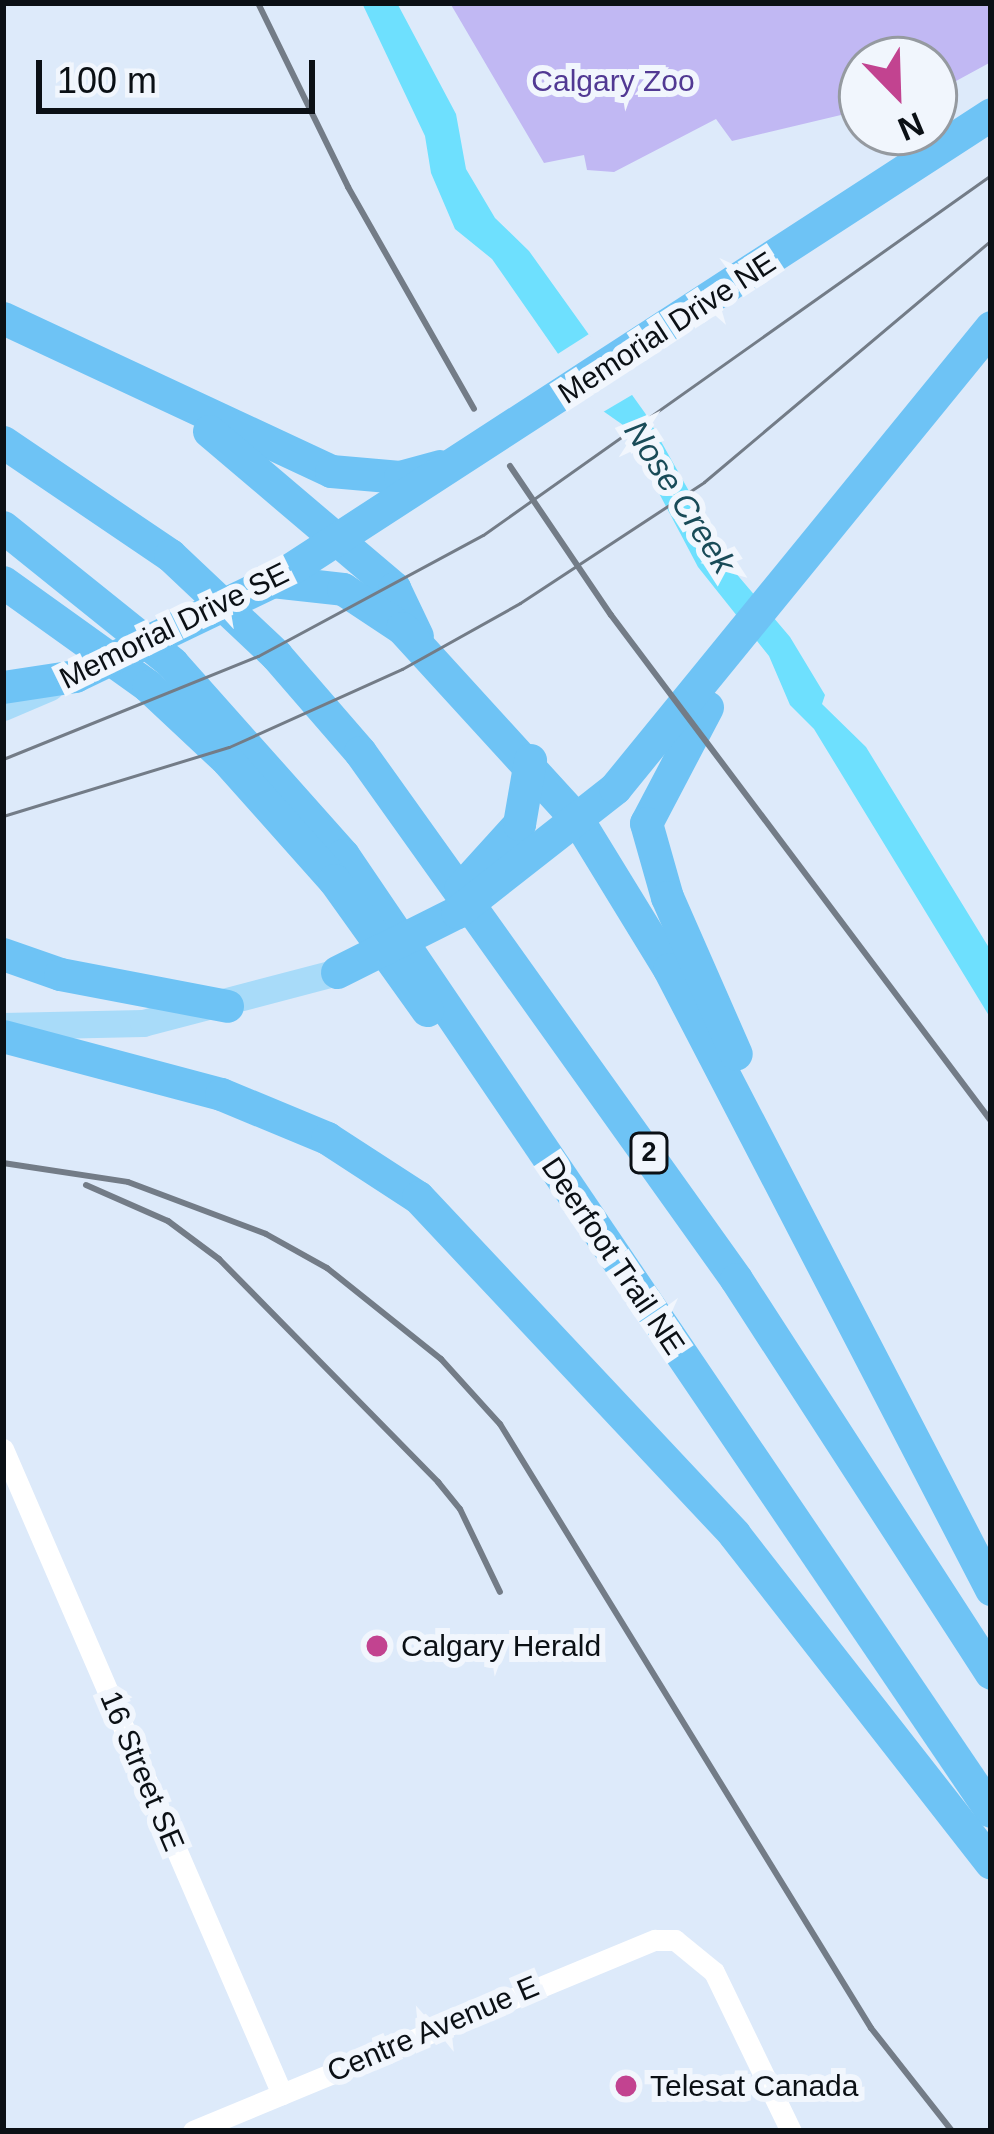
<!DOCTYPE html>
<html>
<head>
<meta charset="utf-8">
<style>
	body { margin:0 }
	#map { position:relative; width:994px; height:2134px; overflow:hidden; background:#ddeafa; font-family:Helvetica,sans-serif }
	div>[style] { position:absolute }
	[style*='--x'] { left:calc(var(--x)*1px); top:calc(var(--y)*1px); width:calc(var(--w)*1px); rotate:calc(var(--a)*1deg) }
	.green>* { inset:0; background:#c1b8f3 }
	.water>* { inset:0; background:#6ee0fe }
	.pier>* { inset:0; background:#ddeafa }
	.minor>* { height:21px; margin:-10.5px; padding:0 10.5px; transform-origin:10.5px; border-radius:10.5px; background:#fff }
	.major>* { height:27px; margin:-13.5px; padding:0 13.5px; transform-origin:13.5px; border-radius:13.5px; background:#a8dbf9 }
	.highway>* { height:33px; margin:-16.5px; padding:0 16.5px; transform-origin:16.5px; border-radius:16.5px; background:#6ec3f5 }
	.tram>* { height:3px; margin:-1.5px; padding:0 1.5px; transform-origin:1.5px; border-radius:1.5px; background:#737c87 }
	.rail>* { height:6px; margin:-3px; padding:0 3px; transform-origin:3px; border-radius:3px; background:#737c87 }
	.dots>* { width:33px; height:33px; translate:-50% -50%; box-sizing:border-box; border:6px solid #f1f6fd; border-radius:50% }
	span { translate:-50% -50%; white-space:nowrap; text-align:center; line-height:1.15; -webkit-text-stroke:12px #f1f6fd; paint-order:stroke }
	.shield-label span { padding:3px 9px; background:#f1f6fd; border:3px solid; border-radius:9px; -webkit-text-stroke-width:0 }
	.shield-label { font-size:27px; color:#0b1015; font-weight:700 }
	.park-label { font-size:30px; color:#513993 }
	.street-label { font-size:30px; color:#0b1015 }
	.poi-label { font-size:30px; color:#0b1015 }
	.left { translate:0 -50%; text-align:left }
	.water-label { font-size:33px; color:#194b58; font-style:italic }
	.frame { position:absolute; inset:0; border:6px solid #0b1015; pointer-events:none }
	.north { position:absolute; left:838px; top:36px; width:120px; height:120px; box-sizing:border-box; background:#f1f6fd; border:3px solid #959aa0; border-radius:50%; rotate:157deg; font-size:33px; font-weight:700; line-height:48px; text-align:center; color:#0b1015 }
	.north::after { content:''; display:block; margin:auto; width:42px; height:54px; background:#c24390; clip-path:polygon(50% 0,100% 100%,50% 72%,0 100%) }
	.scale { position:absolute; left:36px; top:60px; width:279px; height:54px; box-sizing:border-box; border:6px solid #0b1015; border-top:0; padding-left:15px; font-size:36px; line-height:42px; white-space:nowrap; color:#0b1015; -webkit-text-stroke:9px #f1f6fd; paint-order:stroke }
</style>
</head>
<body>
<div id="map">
	<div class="green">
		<i style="clip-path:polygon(450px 3px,991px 3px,991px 62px,934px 93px,934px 60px,862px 60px,862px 110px,732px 141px,716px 119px,614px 172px,587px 170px,584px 155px,544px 163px)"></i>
	</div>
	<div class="water">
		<i style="clip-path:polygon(362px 3px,397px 3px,456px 114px,466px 169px,495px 218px,529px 251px,645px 413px,734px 571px,790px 637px,825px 695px,822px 704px,866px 747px,991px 951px,991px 1019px,814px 729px,790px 705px,769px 656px,698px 567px,623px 425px,593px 404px,492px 259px,455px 229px,431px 173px,425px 136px)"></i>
	</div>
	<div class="pier">
		<i style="clip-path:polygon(589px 334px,637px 392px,598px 415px,553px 357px)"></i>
	</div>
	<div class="minor">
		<i style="--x:3;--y:1449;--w:703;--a:66.61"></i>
		<i style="--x:193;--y:2131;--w:500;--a:-22.5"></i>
		<i style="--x:655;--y:1940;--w:20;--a:0"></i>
		<i style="--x:675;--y:1940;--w:50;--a:39.4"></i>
		<i style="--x:714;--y:1972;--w:177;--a:64.2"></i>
	</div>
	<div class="major">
		<i style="--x:3;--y:707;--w:51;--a:-23.1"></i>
		<i style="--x:3;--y:1026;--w:140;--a:-1.2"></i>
		<i style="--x:143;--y:1023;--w:201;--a:-14.7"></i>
	</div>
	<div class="highway">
		<i style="--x:3;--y:318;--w:362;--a:25"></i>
		<i style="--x:331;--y:471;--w:69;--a:5"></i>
		<i style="--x:400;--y:477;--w:41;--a:-15.4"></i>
		<i style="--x:209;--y:431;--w:243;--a:40.3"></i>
		<i style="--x:394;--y:588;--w:53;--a:64.4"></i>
		<i style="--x:3;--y:442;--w:202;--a:34.1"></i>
		<i style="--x:170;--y:555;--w:146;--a:43.3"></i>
		<i style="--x:276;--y:655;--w:128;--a:49.1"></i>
		<i style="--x:360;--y:752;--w:647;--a:54.49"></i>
		<i style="--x:736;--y:1279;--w:469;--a:57.1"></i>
		<i style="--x:3;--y:527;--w:217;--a:38.8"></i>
		<i style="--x:172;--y:663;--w:257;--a:48.3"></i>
		<i style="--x:343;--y:855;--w:1155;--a:55.87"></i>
		<i style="--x:272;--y:581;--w:71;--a:6.4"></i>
		<i style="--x:343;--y:589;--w:71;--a:33.5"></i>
		<i style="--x:402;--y:628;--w:263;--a:47.6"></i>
		<i style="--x:579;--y:822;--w:172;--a:58.5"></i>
		<i style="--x:669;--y:969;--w:699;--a:62.55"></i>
		<i style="--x:3;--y:582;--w:178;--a:35.6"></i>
		<i style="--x:148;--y:686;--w:108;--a:43.1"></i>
		<i style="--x:227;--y:760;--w:161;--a:48.3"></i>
		<i style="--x:334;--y:880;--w:160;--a:54.4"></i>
		<i style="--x:3;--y:687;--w:73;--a:-8.7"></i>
		<i style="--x:75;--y:676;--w:219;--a:-25.7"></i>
		<i style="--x:272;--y:581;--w:857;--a:-33"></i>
		<i style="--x:707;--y:707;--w:131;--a:117.7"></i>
		<i style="--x:646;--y:823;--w:77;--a:74.2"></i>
		<i style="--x:667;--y:897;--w:171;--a:66.3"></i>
		<i style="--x:460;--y:889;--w:88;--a:-47.8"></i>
		<i style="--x:519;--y:824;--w:65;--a:-80.2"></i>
		<i style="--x:3;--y:954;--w:60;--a:19.3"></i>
		<i style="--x:60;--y:974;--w:170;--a:10.8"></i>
		<i style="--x:337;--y:972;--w:134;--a:-26.6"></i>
		<i style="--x:457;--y:912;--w:201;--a:-38.1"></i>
		<i style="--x:615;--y:788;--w:595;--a:-50.8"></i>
		<i style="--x:3;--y:1036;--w:226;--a:14.9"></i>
		<i style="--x:221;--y:1094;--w:115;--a:22.5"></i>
		<i style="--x:327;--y:1138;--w:108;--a:33"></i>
		<i style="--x:418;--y:1197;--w:462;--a:46.8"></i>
		<i style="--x:734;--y:1534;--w:417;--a:52"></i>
	</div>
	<div class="tram">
		<i style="--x:3;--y:759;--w:275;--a:-22"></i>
		<i style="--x:258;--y:656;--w:255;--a:-28.3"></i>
		<i style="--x:483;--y:535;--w:623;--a:-35.32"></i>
		<i style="--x:3;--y:816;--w:236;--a:-17"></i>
		<i style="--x:229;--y:747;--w:190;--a:-24.3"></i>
		<i style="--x:402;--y:669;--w:135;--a:-29.2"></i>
		<i style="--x:520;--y:603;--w:220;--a:-33.3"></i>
		<i style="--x:704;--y:482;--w:375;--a:-40.1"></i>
	</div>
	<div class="rail">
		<i style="--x:258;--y:3;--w:205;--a:63.9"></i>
		<i style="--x:348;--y:187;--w:255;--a:60.4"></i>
		<i style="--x:510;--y:466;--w:180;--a:55.9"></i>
		<i style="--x:611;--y:615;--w:633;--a:53.09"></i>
		<i style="--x:3;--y:1163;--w:126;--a:8.6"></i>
		<i style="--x:128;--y:1182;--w:147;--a:20.6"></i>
		<i style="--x:266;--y:1234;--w:70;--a:29.1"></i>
		<i style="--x:327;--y:1268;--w:146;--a:38.6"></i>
		<i style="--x:441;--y:1359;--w:88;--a:47.8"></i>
		<i style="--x:500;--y:1424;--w:709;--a:58.44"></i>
		<i style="--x:871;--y:2028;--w:131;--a:51.8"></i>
		<i style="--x:86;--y:1185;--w:90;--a:23.7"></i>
		<i style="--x:168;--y:1221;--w:64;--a:36.7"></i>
		<i style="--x:219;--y:1259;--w:313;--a:45.5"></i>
		<i style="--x:438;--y:1482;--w:35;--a:51"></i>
		<i style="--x:460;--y:1509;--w:92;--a:64.3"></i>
	</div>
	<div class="dots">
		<i style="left:377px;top:1646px;background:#c24390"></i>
		<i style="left:626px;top:2086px;background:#c24390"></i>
	</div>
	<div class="shield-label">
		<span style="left:649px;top:1153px">2</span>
	</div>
	<div class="park-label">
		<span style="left:613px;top:81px">Calgary Zoo</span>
	</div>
	<div class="street-label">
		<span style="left:667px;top:328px;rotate:-33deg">Memorial Drive NE</span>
		<span style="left:174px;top:626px;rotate:-26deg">Memorial Drive SE</span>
		<span style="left:613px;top:1256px;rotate:56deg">Deerfoot Trail NE</span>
		<span style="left:142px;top:1771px;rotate:67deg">16 Street SE</span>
		<span style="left:433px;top:2029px;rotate:-23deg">Centre Avenue E</span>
	</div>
	<div class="poi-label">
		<span class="left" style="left:401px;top:1646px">Calgary Herald</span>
		<span class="left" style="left:650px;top:2086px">Telesat Canada</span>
	</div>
	<div class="water-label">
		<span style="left:680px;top:497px;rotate:57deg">Nose Creek</span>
	</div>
	<div class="frame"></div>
	<div class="north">N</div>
	<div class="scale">100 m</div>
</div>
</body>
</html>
